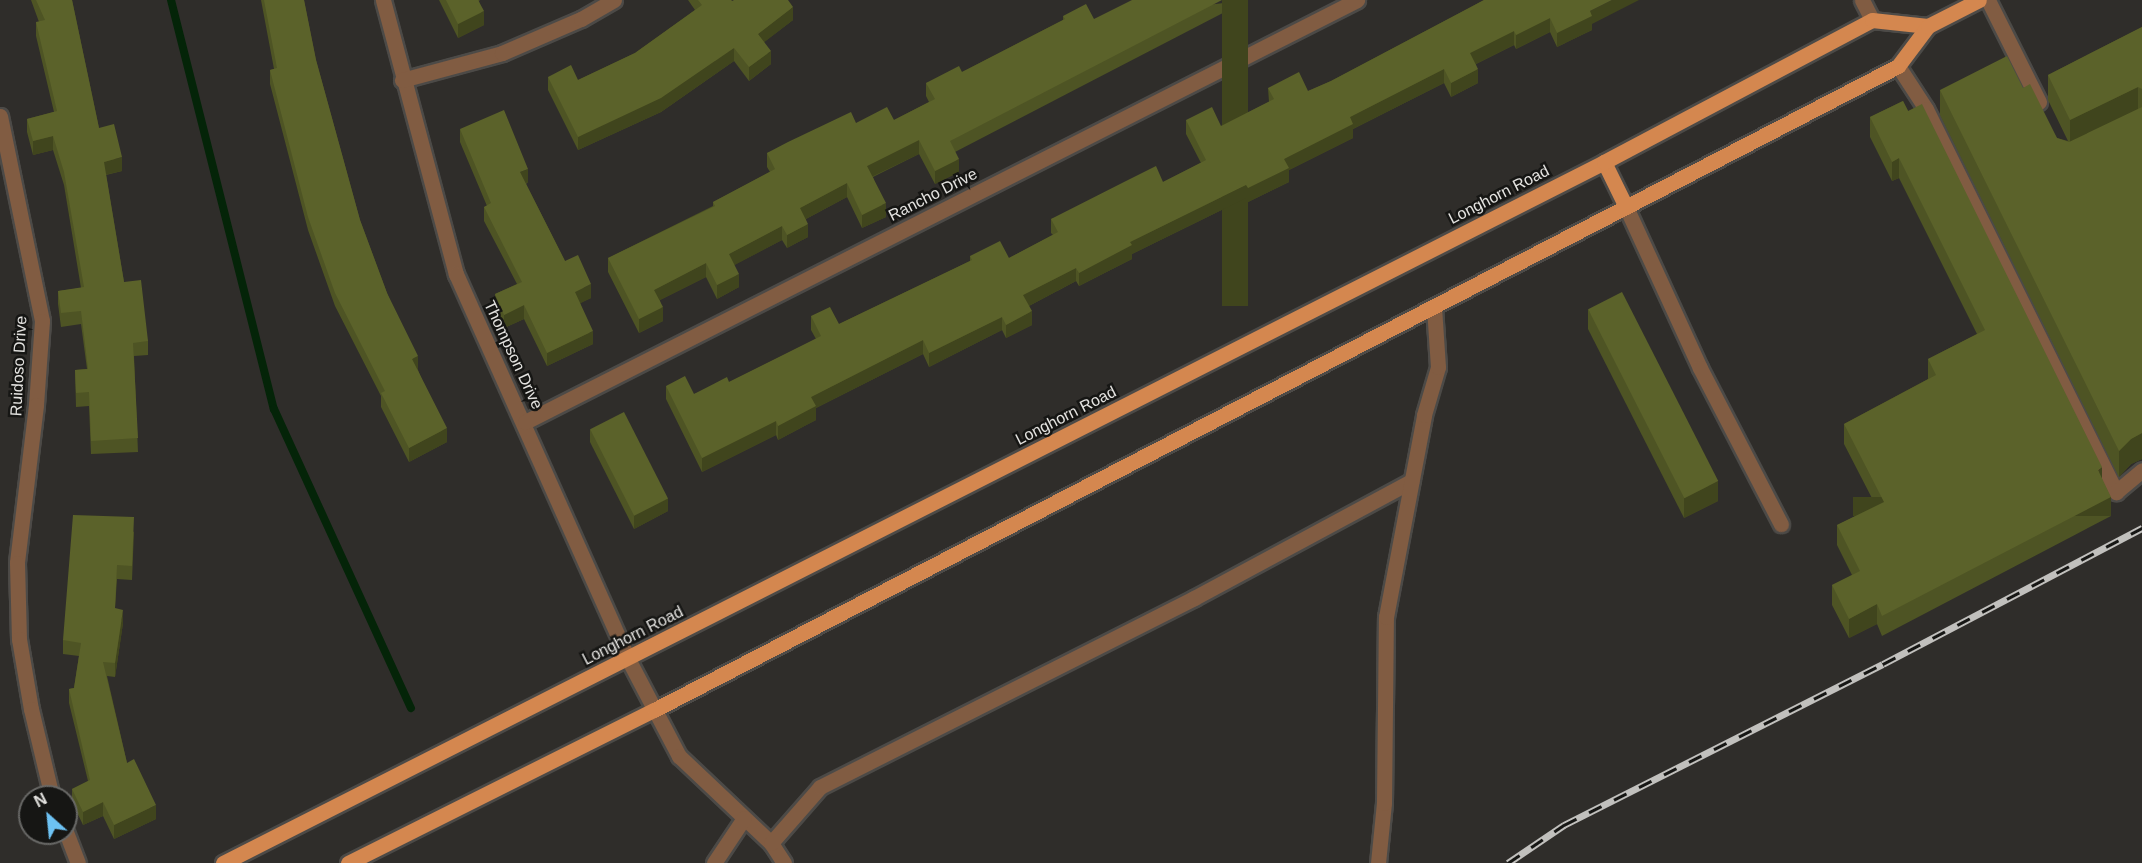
<!DOCTYPE html>
<html>
<head>
<meta charset="utf-8">
<style>
	body { margin:0 }
	#map { position:relative; width:2142px; height:863px; overflow:hidden; background:#2f2d2a; font-family:Helvetica,sans-serif }
	div>[style] { position:absolute }
	[style*='--x'] { left:calc(var(--x)*1px); top:calc(var(--y)*1px); width:calc(var(--w)*1px); rotate:calc(var(--a)*1deg) }
	.stream>* { height:8px; margin:-4px; padding:0 4px; transform-origin:4px; border-radius:4px; background:#042408 }
	.roads { filter:drop-shadow(2px 0 #4c4a47) drop-shadow(-2px 0 #4c4a47) drop-shadow(0 2px #4c4a47) drop-shadow(0 -2px #4c4a47) }
	.minor>* { height:15px; margin:-7.5px; padding:0 7.5px; transform-origin:7.5px; border-radius:7.5px; background:#815c42 }
	.major>* { height:15px; margin:-7.5px; padding:0 7.5px; transform-origin:7.5px; border-radius:7.5px; background:#d4874f }
	.rail>* { height:7px; margin-top:-3.5px; transform-origin:0; background:repeating-linear-gradient(90deg,#161614 0 14px,#c1c0bd 0 28px); box-sizing:border-box; border-block:2px solid #c1c0bd }
	.wall>* { inset:0; background:#4e5424 }
	.shaded-wall>* { inset:0; background:#40451d; transform-origin:0 0 }
	.building>* { inset:0; background:#5b622a; transform-origin:0 0 }
	span { translate:-50% -50%; white-space:nowrap; text-align:center; line-height:1.15; -webkit-text-stroke:5px #161614; paint-order:stroke }
	.street-label { font-size:16px; color:#e4e3e0 }
	.north { position:absolute; left:18px; top:785px; width:60px; height:60px; box-sizing:border-box; background:#161614; border:2px solid #686866; border-radius:50%; rotate:333deg; font-size:16px; font-weight:700; line-height:24px; text-align:center; color:#e4e3e0 }
	.north::after { content:''; display:block; margin:auto; width:21px; height:27px; background:#6dc2f3; clip-path:polygon(50% 0,100% 100%,50% 72%,0 100%) }
</style>
</head>
<body>
<div id="map">
	<div class="stream">
		<i style="--x:171;--y:0;--w:422;--a:75.9"></i>
		<i style="--x:274;--y:409;--w:329;--a:65.4"></i>
	</div>
	<div class="roads">
		<div class="minor">
			<i style="--x:383;--y:0;--w:284;--a:75.1"></i>
			<i style="--x:456;--y:274;--w:422;--a:65.9"></i>
			<i style="--x:628;--y:659;--w:110;--a:62.3"></i>
			<i style="--x:679;--y:756;--w:127;--a:43.4"></i>
			<i style="--x:771;--y:843;--w:24;--a:57"></i>
			<i style="--x:1862;--y:0;--w:22;--a:63"></i>
			<i style="--x:1988;--y:0;--w:114;--a:63.4"></i>
			<i style="--x:1898;--y:66;--w:51;--a:56.9"></i>
			<i style="--x:1926;--y:109;--w:428;--a:63.6"></i>
			<i style="--x:2116;--y:492;--w:34;--a:-40"></i>
			<i style="--x:402;--y:80;--w:104;--a:-15.1"></i>
			<i style="--x:502;--y:53;--w:86;--a:-23.3"></i>
			<i style="--x:581;--y:19;--w:38;--a:-30"></i>
			<i style="--x:0;--y:116;--w:209;--a:78.4"></i>
			<i style="--x:42;--y:321;--w:84;--a:94.1"></i>
			<i style="--x:36;--y:405;--w:159;--a:96.9"></i>
			<i style="--x:17;--y:563;--w:76;--a:88.5"></i>
			<i style="--x:19;--y:639;--w:71;--a:80.3"></i>
			<i style="--x:31;--y:709;--w:90;--a:76.6"></i>
			<i style="--x:1626;--y:207;--w:177;--a:65.3"></i>
			<i style="--x:1700;--y:368;--w:176;--a:62.6"></i>
			<i style="--x:525;--y:422;--w:933;--a:-26.89"></i>
			<i style="--x:66;--y:832;--w:33;--a:69"></i>
			<i style="--x:771;--y:843;--w:74;--a:-48.8"></i>
			<i style="--x:820;--y:787;--w:419;--a:-26.8"></i>
			<i style="--x:1194;--y:598;--w:247;--a:-28.3"></i>
			<i style="--x:714;--y:863;--w:54;--a:-56.3"></i>
			<i style="--x:1378;--y:863;--w:60;--a:-84.3"></i>
			<i style="--x:1384;--y:803;--w:186;--a:-89.4"></i>
			<i style="--x:1386;--y:617;--w:206;--a:-79.3"></i>
			<i style="--x:1424;--y:415;--w:50;--a:-73.7"></i>
			<i style="--x:1438;--y:367;--w:60;--a:-93.8"></i>
		</div>
		<div class="major">
			<i style="--x:1604;--y:162;--w:50;--a:63.9"></i>
			<i style="--x:223;--y:863;--w:1549;--a:-26.91"></i>
			<i style="--x:1604;--y:162;--w:303;--a:-27.9"></i>
			<i style="--x:1872;--y:20;--w:56;--a:6.1"></i>
			<i style="--x:348;--y:863;--w:342;--a:-26.6"></i>
			<i style="--x:654;--y:710;--w:1401;--a:-27.37"></i>
			<i style="--x:1898;--y:66;--w:50;--a:-53.1"></i>
			<i style="--x:1928;--y:26;--w:57;--a:-27"></i>
		</div>
	</div>
	<div class="rail">
		<i style="--x:1508;--y:863;--w:68;--a:-34.2"></i>
		<i style="--x:1564;--y:825;--w:357;--a:-26.8"></i>
		<i style="--x:1883;--y:664;--w:293;--a:-27.7"></i>
	</div>
	<div class="wall">
		<i style="clip-path:polygon(31px 0,72px 0,99px 128px,122px 171px,106px 175px,124px 282px,148px 341px,148px 355px,134px 356px,138px 452px,91px 454px,89px 406px,76px 407px,75px 370px,87px 369px,81px 324px,61px 327px,58px 304px,58px 291px,81px 288px,64px 185px,53px 150px,33px 155px,27px 132px,27px 119px,54px 112px,36px 36px,36px 22px,39px 22px)"></i>
		<i style="clip-path:polygon(261px 0,304px 0,316px 60px,360px 220px,387px 293px,447px 442px,409px 462px,381px 407px,381px 396px,335px 306px,308px 230px,270px 84px,270px 70px,274px 69px)"></i>
		<i style="clip-path:polygon(439px 0,480px 0,479px 1px,484px 25px,458px 38px)"></i>
		<i style="clip-path:polygon(688px 0,731px 0,732px 1px,790px 3px,793px 20px,764px 42px,771px 64px,749px 81px,734px 61px,661px 112px,578px 150px,548px 90px,548px 77px,578px 80px,635px 53px,695px 10px)"></i>
		<i style="clip-path:polygon(1248px 0,955px 152px,959px 172px,935px 184px,919px 154px,873px 177px,886px 217px,862px 228px,847px 197px,806px 219px,808px 237px,787px 248px,782px 240px,734px 265px,739px 287px,717px 299px,706px 277px,660px 300px,663px 321px,639px 333px,608px 272px,608px 258px,713px 206px,713px 202px,770px 172px,767px 167px,767px 153px,856px 123px,894px 120px,929px 102px,926px 96px,926px 83px,962px 72px,1063px 20px,1063px 16px,1094px 19px)"></i>
		<i style="clip-path:polygon(1484px 0,1592px 24px,1592px 30px,1557px 47px,1550px 32px,1516px 49px,1514px 45px,1476px 64px,1478px 83px,1451px 97px,1444px 83px,1353px 129px,1353px 138px,1289px 170px,1289px 182px,1248px 202px,1246px 198px,1132px 254px,1132px 259px,1079px 286px,1076px 281px,1029px 306px,1032px 325px,1006px 338px,1002px 330px,929px 367px,923px 354px,816px 408px,816px 420px,778px 440px,776px 435px,702px 472px,666px 399px,666px 386px,694px 394px,729px 382px,816px 339px,811px 330px,811px 316px,839px 324px,970px 261px,970px 256px,1009px 258px,1053px 235px,1051px 233px,1051px 219px,1163px 182px,1201px 163px,1186px 134px,1186px 120px,1221px 126px,1269px 102px,1268px 88px,1308px 91px,1331px 81px)"></i>
		<i style="clip-path:polygon(2142px 27px,2142px 459px,2131px 464px,2119px 477px,1940px 115px,1940px 90px,2023px 88px,2057px 138px,2068px 141px,2048px 100px,2048px 75px)"></i>
		<i style="clip-path:polygon(1903px 101px,2102px 479px,2111px 516px,1882px 636px,1877px 624px,1849px 638px,1832px 605px,1832px 585px,1852px 575px,1837px 545px,1837px 525px,1876px 506px,1844px 444px,1844px 424px,1928px 379px,1928px 359px,1977px 334px,1899px 178px,1892px 181px,1870px 137px,1870px 117px)"></i>
		<i style="clip-path:polygon(460px 129px,528px 182px,526px 184px,565px 261px,591px 298px,580px 303px,593px 344px,547px 366px,524px 319px,504px 328px,495px 308px,495px 294px,517px 284px,484px 221px,484px 207px,487px 206px,460px 142px)"></i>
		<i style="clip-path:polygon(1588px 309px,1718px 501px,1684px 518px,1588px 329px)"></i>
		<i style="clip-path:polygon(590px 429px,668px 511px,634px 529px,590px 442px)"></i>
		<i style="clip-path:polygon(134px 531px,132px 580px,117px 579px,115px 608px,123px 623px,115px 677px,107px 676px,127px 763px,156px 819px,114px 839px,103px 816px,83px 825px,72px 802px,72px 789px,88px 781px,69px 703px,69px 689px,74px 688px,79px 656px,63px 654px,63px 640px)"></i>
	</div>
	<div class="shaded-wall">
		<i style="left:1222px;top:0;width:26px;height:306px"></i>
		<i style="clip-path:polygon(1612px 0,1639px 0,1592px 24px,1592px 30px,1557px 47px,1557px 33px,1590px 11px)"></i>
		<i style="clip-path:polygon(793px 7px,793px 20px,758px 47px,758px 34px)"></i>
		<i style="clip-path:polygon(484px 11px,484px 25px,458px 38px,458px 24px)"></i>
		<i style="clip-path:polygon(1550px 18px,1550px 32px,1516px 49px,1516px 35px)"></i>
		<i style="clip-path:polygon(1514px 31px,1514px 45px,1470px 67px,1470px 53px)"></i>
		<i style="clip-path:polygon(734px 48px,734px 61px,661px 112px,578px 150px,578px 137px)"></i>
		<i style="clip-path:polygon(771px 51px,771px 64px,749px 81px,749px 67px)"></i>
		<i style="clip-path:polygon(1444px 69px,1444px 83px,1353px 129px,1353px 138px,1289px 170px,1289px 182px,1248px 202px,1248px 188px,1284px 159px,1350px 117px)"></i>
		<i style="clip-path:polygon(1478px 69px,1478px 83px,1451px 97px,1451px 83px)"></i>
		<i style="clip-path:polygon(2138px 87px,2138px 112px,2070px 145px,2070px 120px)"></i>
		<i style="clip-path:polygon(53px 136px,53px 150px,33px 155px,33px 141px)"></i>
		<i style="clip-path:polygon(919px 140px,919px 154px,867px 179px,867px 166px)"></i>
		<i style="clip-path:polygon(122px 157px,122px 171px,104px 175px,104px 162px)"></i>
		<i style="clip-path:polygon(1899px 158px,1899px 178px,1892px 181px,1892px 162px)"></i>
		<i style="clip-path:polygon(959px 159px,959px 172px,935px 184px,935px 171px)"></i>
		<i style="clip-path:polygon(528px 169px,528px 182px,520px 186px,520px 172px)"></i>
		<i style="clip-path:polygon(847px 183px,847px 197px,800px 222px,800px 208px)"></i>
		<i style="clip-path:polygon(1246px 185px,1246px 198px,1132px 254px,1132px 259px,1079px 286px,1079px 273px,1130px 242px)"></i>
		<i style="clip-path:polygon(886px 203px,886px 217px,862px 228px,862px 215px)"></i>
		<i style="clip-path:polygon(808px 224px,808px 237px,787px 248px,787px 235px)"></i>
		<i style="clip-path:polygon(782px 226px,782px 240px,729px 268px,729px 254px)"></i>
		<i style="clip-path:polygon(706px 263px,706px 277px,654px 303px,654px 290px)"></i>
		<i style="clip-path:polygon(1076px 268px,1076px 281px,1023px 309px,1023px 295px)"></i>
		<i style="clip-path:polygon(739px 274px,739px 287px,717px 299px,717px 285px)"></i>
		<i style="clip-path:polygon(591px 284px,591px 298px,575px 306px,575px 292px)"></i>
		<i style="clip-path:polygon(524px 305px,524px 319px,504px 328px,504px 315px)"></i>
		<i style="clip-path:polygon(663px 307px,663px 321px,639px 333px,639px 319px)"></i>
		<i style="clip-path:polygon(1032px 311px,1032px 325px,1006px 338px,1006px 325px)"></i>
		<i style="clip-path:polygon(1002px 317px,1002px 330px,929px 367px,929px 353px)"></i>
		<i style="clip-path:polygon(593px 331px,593px 344px,547px 366px,547px 353px)"></i>
		<i style="clip-path:polygon(923px 340px,923px 354px,816px 408px,816px 420px,778px 440px,778px 426px,811px 397px)"></i>
		<i style="clip-path:polygon(418px 356px,418px 369px,412px 372px,412px 359px)"></i>
		<i style="clip-path:polygon(776px 421px,776px 435px,702px 472px,702px 458px)"></i>
		<i style="clip-path:polygon(447px 428px,447px 442px,409px 462px,409px 448px)"></i>
		<i style="clip-path:polygon(2142px 433px,2142px 459px,2131px 464px,2119px 477px,2119px 451px,2131px 439px)"></i>
		<i style="clip-path:polygon(2102px 467px,2102px 487px,2098px 470px)"></i>
		<i style="clip-path:polygon(1718px 481px,1718px 501px,1684px 518px,1684px 498px)"></i>
		<i style="left:2111px;top:497px;width:19px;height:258px;rotate:90deg"></i>
		<i style="clip-path:polygon(668px 498px,668px 511px,634px 529px,634px 515px)"></i>
		<i style="clip-path:polygon(1877px 604px,1877px 624px,1849px 638px,1849px 619px)"></i>
		<i style="clip-path:polygon(123px 610px,123px 623px,115px 677px,115px 663px)"></i>
		<i style="clip-path:polygon(103px 802px,103px 816px,83px 825px,83px 812px)"></i>
		<i style="clip-path:polygon(156px 805px,156px 819px,114px 839px,114px 825px)"></i>
	</div>
	<div class="building">
		<i style="clip-path:polygon(36px 0,72px 0,99px 128px,114px 124px,122px 157px,104px 162px,124px 282px,141px 280px,148px 341px,133px 343px,138px 438px,91px 441px,89px 392px,76px 393px,75px 370px,88px 369px,81px 311px,61px 313px,58px 291px,84px 287px,64px 172px,53px 136px,33px 141px,27px 119px,57px 111px,36px 22px,45px 20px)"></i>
		<i style="clip-path:polygon(264px 0,304px 0,316px 60px,360px 220px,387px 293px,418px 356px,412px 359px,447px 428px,409px 448px,381px 393px,385px 391px,335px 293px,308px 217px,270px 70px,277px 68px)"></i>
		<i style="clip-path:polygon(446px 0,478px 0,484px 11px,458px 24px)"></i>
		<i style="clip-path:polygon(698px 0,731px 0,732px 1px,734px 0,788px 0,793px 7px,758px 34px,771px 51px,749px 67px,734px 48px,661px 98px,578px 137px,548px 77px,571px 65px,578px 80px,635px 53px,702px 5px)"></i>
		<i style="clip-path:polygon(1132px 0,1222px 0,950px 141px,959px 159px,935px 171px,919px 140px,867px 166px,886px 203px,862px 215px,847px 183px,800px 208px,808px 224px,787px 235px,782px 226px,729px 254px,739px 274px,717px 285px,706px 263px,654px 290px,663px 307px,639px 319px,608px 258px,715px 206px,713px 202px,775px 169px,767px 153px,788px 142px,851px 112px,856px 123px,887px 107px,894px 120px,935px 99px,926px 83px,959px 66px,962px 72px,1065px 19px,1063px 16px,1086px 4px,1094px 19px)"></i>
		<i style="clip-path:polygon(1484px 0,1612px 0,1590px 11px,1592px 16px,1557px 33px,1550px 18px,1516px 35px,1514px 31px,1470px 53px,1478px 69px,1451px 83px,1444px 69px,1350px 117px,1353px 124px,1284px 159px,1289px 168px,1248px 188px,1246px 185px,1130px 242px,1132px 245px,1079px 273px,1076px 268px,1023px 295px,1032px 311px,1006px 325px,1002px 317px,929px 353px,923px 340px,811px 397px,816px 406px,778px 426px,776px 421px,702px 458px,666px 386px,685px 376px,694px 394px,727px 377px,729px 382px,821px 336px,811px 316px,830px 307px,839px 324px,972px 260px,970px 256px,1000px 241px,1009px 258px,1058px 232px,1051px 219px,1124px 182px,1156px 166px,1163px 182px,1206px 160px,1186px 120px,1212px 107px,1221px 126px,1274px 99px,1268px 88px,1299px 72px,1308px 91px,1331px 81px)"></i>
		<i style="clip-path:polygon(2142px 27px,2142px 89px,2138px 87px,2070px 120px,2048px 75px)"></i>
		<i style="clip-path:polygon(2007px 56px,2023px 88px,2030px 84px,2057px 138px,2069px 142px,2142px 107px,2142px 433px,2131px 439px,2119px 451px,1940px 90px)"></i>
		<i style="clip-path:polygon(1903px 101px,1908px 111px,1922px 104px,2102px 467px,2098px 470px,2111px 497px,1882px 616px,1877px 604px,1849px 619px,1832px 585px,1860px 571px,1837px 525px,1884px 502px,1844px 424px,1936px 375px,1928px 359px,1985px 330px,1899px 158px,1892px 162px,1870px 117px)"></i>
		<i style="clip-path:polygon(504px 110px,528px 169px,520px 172px,565px 261px,578px 255px,591px 284px,575px 292px,593px 331px,547px 353px,524px 305px,504px 315px,495px 294px,522px 282px,484px 207px,491px 203px,460px 129px)"></i>
		<i style="left:1622px;top:292px;width:212px;height:38px;rotate:63deg"></i>
		<i style="left:624px;top:412px;width:97px;height:38px;rotate:63deg"></i>
		<i style="clip-path:polygon(73px 515px,134px 517px,132px 566px,117px 565px,115px 608px,123px 610px,115px 663px,103px 662px,127px 763px,134px 759px,156px 805px,114px 825px,103px 802px,83px 812px,72px 789px,90px 780px,69px 689px,74px 688px,81px 643px,63px 640px)"></i>
	</div>
	<div class="street-label">
		<span style="left:933px;top:195px;rotate:-27deg">Rancho Drive</span>
		<span style="left:1499px;top:195px;rotate:-27deg">Longhorn Road</span>
		<span style="left:513px;top:355px;rotate:65deg">Thompson Drive</span>
		<span style="left:19px;top:366px;rotate:-87deg">Ruidoso Drive</span>
		<span style="left:1066px;top:416px;rotate:-27deg">Longhorn Road</span>
		<span style="left:633px;top:636px;rotate:-27deg">Longhorn Road</span>
	</div>
	<div class="north">N</div>
</div>
</body>
</html>
